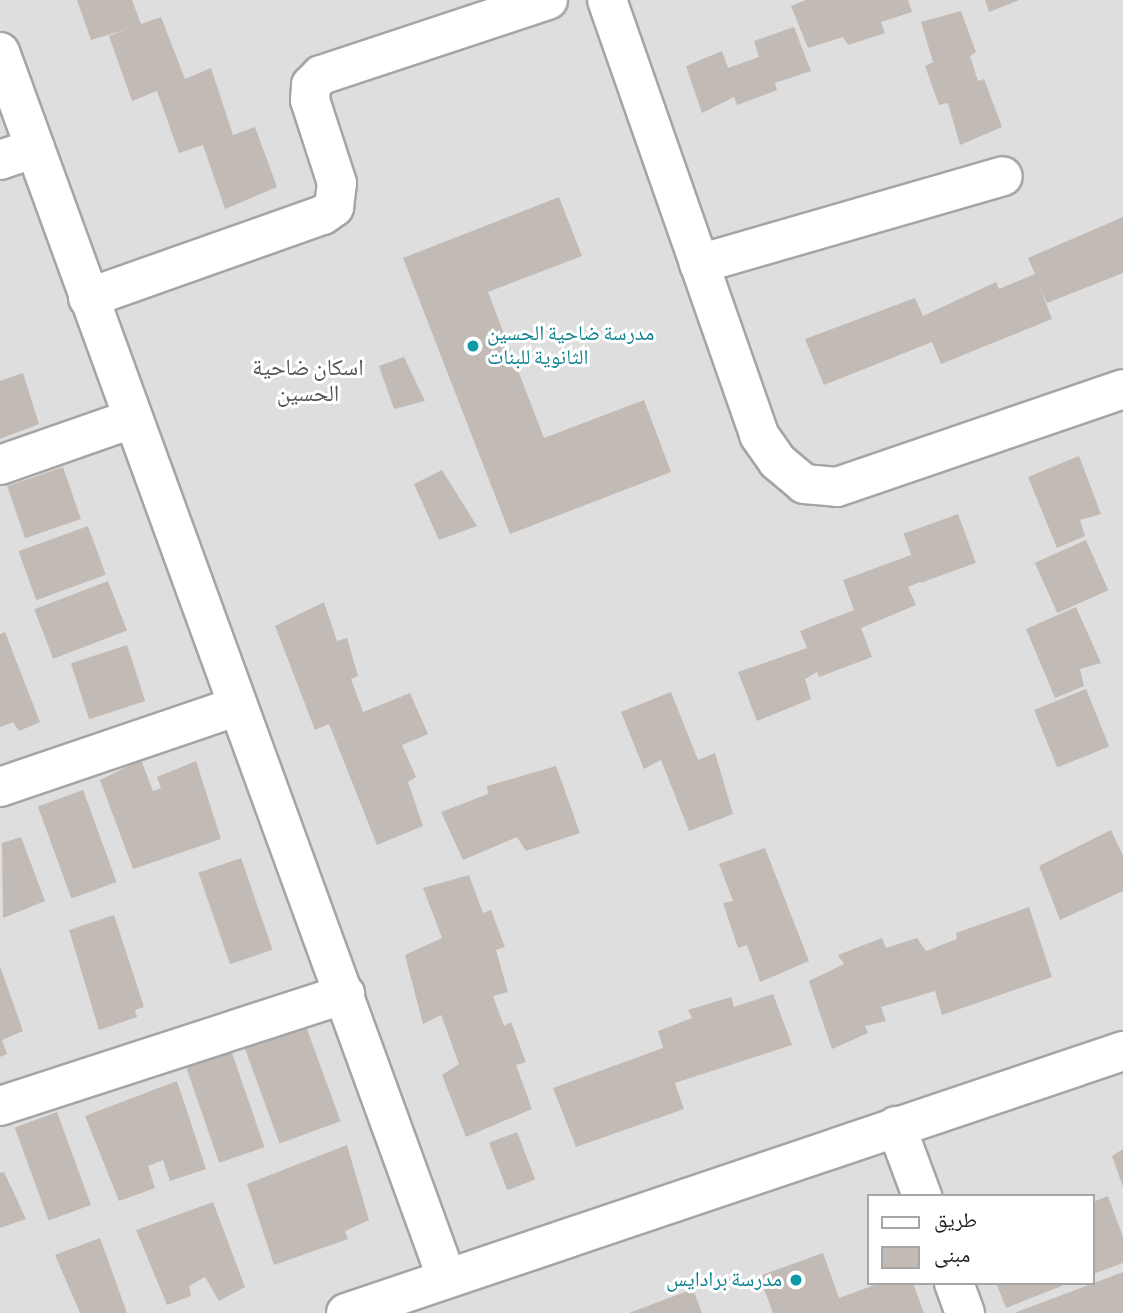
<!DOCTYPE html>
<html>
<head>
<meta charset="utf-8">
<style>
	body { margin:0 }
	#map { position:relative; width:1123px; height:1313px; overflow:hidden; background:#f1eee8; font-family:"Alegreya Sans","Noto Naskh Arabic",sans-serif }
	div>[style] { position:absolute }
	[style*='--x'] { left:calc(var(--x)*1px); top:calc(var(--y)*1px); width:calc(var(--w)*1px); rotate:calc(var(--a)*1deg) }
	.residential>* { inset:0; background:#dfdede }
	.building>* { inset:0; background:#c2bab5; transform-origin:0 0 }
	.roads { filter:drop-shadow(2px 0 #a5a5a5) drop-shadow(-2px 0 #a5a5a5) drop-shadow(0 2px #a5a5a5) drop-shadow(0 -2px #a5a5a5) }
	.minor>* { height:38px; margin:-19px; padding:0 19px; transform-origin:19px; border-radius:19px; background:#fff }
	.dots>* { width:19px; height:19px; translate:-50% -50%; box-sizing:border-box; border:4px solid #fff; border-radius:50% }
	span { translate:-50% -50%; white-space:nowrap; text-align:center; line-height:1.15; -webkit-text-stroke:6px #fff; paint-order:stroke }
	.culture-label { font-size:21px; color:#0d838f }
	.left { translate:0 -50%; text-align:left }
	.right { translate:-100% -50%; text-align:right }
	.neighbourhood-label { font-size:23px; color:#545454 }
	.legend { position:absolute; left:867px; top:1194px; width:228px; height:91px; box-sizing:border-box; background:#fff; border:2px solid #a6a6a6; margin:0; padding:9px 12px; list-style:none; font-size:21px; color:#212121 }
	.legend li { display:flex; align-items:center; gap:14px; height:35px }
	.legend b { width:35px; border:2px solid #a6a6a6 }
</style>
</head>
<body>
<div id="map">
	<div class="residential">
		<i style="clip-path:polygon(evenodd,0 0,1123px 0,1123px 1313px,0 1313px,0 0,869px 1196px,1093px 1196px,1093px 1283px,869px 1283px,869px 1196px)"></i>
	</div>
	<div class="building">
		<i style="clip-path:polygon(77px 0,132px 0,141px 24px,161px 17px,185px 79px,211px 68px,233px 135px,255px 127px,277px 187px,225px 209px,203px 145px,179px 153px,157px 91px,132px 101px,109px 36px,128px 29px,91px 40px)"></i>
		<i style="clip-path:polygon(806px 0,908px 0,912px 12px,881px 22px,885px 33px,848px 45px,843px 37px,808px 48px,791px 6px)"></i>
		<i style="clip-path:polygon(985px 0,1019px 0,989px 12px)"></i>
		<i style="clip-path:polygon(961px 11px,976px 52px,970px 56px,978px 81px,984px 79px,1002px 127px,960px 145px,948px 103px,939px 105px,925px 66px,933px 62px,921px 22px)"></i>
		<i style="clip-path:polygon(794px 27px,811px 71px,775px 83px,777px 90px,737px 105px,734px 97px,702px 113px,686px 66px,722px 51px,728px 68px,759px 57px,754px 41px)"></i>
		<i style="clip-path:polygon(559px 197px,582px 256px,488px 292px,544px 438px,644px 400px,671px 472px,510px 534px,403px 258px)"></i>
		<i style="clip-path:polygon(1123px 217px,1123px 273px,1047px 303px,1040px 288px,1052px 319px,941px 364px,932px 342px,824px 385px,805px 339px,915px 298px,923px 316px,996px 282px,999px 289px,1035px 274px,1028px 258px)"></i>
		<i style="clip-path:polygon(404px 357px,425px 401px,394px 409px,379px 366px)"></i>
		<i style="clip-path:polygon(23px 373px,39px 424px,0 439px,0 381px)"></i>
		<i style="clip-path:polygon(1079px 456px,1101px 514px,1080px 520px,1085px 536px,1057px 548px,1028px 477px)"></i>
		<i style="left:63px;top:467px;width:55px;height:59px;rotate:71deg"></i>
		<i style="clip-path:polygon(442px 470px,477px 526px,439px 540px,414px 484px)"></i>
		<i style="left:958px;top:514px;width:52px;height:58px;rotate:70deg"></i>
		<i style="left:88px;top:526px;width:52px;height:74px;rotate:70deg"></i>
		<i style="left:1086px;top:540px;width:55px;height:56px;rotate:66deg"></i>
		<i style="clip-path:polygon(911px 555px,922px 581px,908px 587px,916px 605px,861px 628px,872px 657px,819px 677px,817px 672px,805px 679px,811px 699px,757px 721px,738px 672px,807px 648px,800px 631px,854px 610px,843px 580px)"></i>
		<i style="left:108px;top:581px;width:53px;height:79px;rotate:69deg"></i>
		<i style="clip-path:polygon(324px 602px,337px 641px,347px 638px,358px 676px,351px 679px,363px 712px,410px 693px,428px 734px,402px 745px,416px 777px,408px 782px,423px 826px,377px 845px,329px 724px,315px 730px,275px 626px)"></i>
		<i style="clip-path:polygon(1076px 607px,1101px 663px,1080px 669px,1084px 686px,1055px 698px,1026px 629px)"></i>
		<i style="clip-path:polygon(5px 632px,40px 722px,19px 731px,13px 722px,0 727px,0 634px)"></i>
		<i style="left:127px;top:645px;width:59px;height:59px;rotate:72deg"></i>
		<i style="left:1086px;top:689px;width:62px;height:56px;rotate:68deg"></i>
		<i style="clip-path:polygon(671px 692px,698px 760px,715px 753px,733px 814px,689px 831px,661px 760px,644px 769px,621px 712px)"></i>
		<i style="clip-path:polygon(141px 760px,153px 791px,161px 788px,157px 777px,196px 761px,221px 839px,133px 869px,100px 780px)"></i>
		<i style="clip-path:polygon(556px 766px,580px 833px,526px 851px,517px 837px,463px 860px,441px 812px,488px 794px,487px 786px)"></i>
		<i style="left:83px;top:790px;width:98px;height:48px;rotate:70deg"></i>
		<i style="clip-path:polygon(1111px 830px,1123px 856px,1123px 891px,1060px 920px,1039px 866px)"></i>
		<i style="clip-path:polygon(21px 837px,45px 901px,3px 918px,2px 843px)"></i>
		<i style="clip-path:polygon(765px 848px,809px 961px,760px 982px,747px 945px,738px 948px,723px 903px,733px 901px,719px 864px)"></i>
		<i style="left:241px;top:858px;width:97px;height:45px;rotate:71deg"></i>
		<i style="clip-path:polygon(469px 875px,483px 913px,491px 910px,505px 947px,496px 950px,508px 992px,493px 996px,504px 1026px,511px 1022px,526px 1062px,516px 1065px,532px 1109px,466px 1137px,442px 1075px,459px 1064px,441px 1015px,423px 1024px,405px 955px,442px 938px,423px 888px)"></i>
		<i style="clip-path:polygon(1029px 907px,1052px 977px,942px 1015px,935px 991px,881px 1007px,886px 1021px,865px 1026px,868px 1033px,832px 1049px,809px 981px,844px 964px,838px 955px,882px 938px,886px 948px,917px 938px,926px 951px,957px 939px,956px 933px)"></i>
		<i style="clip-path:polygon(114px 915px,144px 1007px,135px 1010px,137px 1017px,99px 1030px,69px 930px)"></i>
		<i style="clip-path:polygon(0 966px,23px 1031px,2px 1040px,7px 1054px,0 1057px)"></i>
		<i style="clip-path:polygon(773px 994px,792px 1045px,675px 1083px,684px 1109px,576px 1147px,553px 1088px,663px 1048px,658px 1031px,692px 1018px,688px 1010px,731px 997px,734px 1007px)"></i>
		<i style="left:303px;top:1018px;width:110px;height:65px;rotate:70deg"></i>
		<i style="left:230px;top:1047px;width:106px;height:48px;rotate:71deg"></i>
		<i style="clip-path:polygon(177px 1081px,206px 1169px,170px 1181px,163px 1160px,148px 1166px,155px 1188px,119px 1201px,85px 1116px)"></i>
		<i style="left:57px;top:1112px;width:99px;height:45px;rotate:70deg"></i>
		<i style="left:517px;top:1132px;width:51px;height:30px;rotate:69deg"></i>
		<i style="clip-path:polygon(347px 1145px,369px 1220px,345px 1231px,348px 1239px,274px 1265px,247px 1184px)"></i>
		<i style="clip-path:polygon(1123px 1149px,1123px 1187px,1112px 1156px)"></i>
		<i style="clip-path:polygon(4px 1172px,26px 1219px,0 1228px,0 1173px)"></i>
		<i style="clip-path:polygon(1108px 1196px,1123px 1237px,1123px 1263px,1093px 1274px,1093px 1202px)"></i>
		<i style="clip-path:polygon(213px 1202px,245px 1287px,219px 1301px,205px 1277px,189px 1286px,191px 1296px,167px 1305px,136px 1230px)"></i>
		<i style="clip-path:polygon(100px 1238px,127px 1313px,80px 1313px,55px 1255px)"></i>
		<i style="clip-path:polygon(823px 1253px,839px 1298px,880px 1283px,913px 1283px,924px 1313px,773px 1313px,759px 1276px)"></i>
		<i style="clip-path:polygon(1123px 1272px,1123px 1313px,1014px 1313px)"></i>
		<i style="clip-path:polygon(996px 1283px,1069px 1283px,1006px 1308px)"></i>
		<i style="clip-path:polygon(693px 1289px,702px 1313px,629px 1313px)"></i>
	</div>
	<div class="roads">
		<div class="minor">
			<i style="--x:607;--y:0;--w:461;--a:70.7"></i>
			<i style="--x:759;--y:435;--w:32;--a:55"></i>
			<i style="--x:777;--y:461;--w:35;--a:40"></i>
			<i style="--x:804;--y:484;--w:33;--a:5"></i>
			<i style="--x:837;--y:487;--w:302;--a:-18.9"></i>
			<i style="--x:0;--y:52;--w:1303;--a:69.98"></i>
			<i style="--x:0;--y:160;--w:37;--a:-19"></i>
			<i style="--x:699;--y:264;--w:316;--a:-16.1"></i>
			<i style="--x:88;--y:298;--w:249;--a:-19.5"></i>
			<i style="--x:323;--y:215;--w:14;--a:-36"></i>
			<i style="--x:334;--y:207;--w:24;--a:-83"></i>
			<i style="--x:337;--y:183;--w:87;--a:-108"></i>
			<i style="--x:310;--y:100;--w:15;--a:-86"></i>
			<i style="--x:311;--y:85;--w:14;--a:-45"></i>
			<i style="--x:321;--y:75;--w:239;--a:-18.3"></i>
			<i style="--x:0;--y:465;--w:139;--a:-19.3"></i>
			<i style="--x:0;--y:787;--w:251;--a:-18.8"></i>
			<i style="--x:0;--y:1106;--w:363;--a:-18"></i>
			<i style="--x:896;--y:1126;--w:75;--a:69.6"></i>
			<i style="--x:954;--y:1283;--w:32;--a:70"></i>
			<i style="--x:346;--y:1313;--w:820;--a:-18.63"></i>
		</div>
	</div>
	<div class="dots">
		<i style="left:473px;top:346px;background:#0f9aa8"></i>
		<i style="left:796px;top:1280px;background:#0f9aa8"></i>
	</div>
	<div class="culture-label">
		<span class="left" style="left:487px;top:346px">مدرسة ضاحية الحسين<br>الثانوية للبنات</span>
		<span class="right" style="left:782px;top:1280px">مدرسة برادايس</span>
	</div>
	<div class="neighbourhood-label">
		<span style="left:308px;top:382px">اسكان ضاحية<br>الحسين</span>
	</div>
	<ul class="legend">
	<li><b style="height:9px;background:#fff"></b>طريق</li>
	<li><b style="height:19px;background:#c2bab5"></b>مبنى</li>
	</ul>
</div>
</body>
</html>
